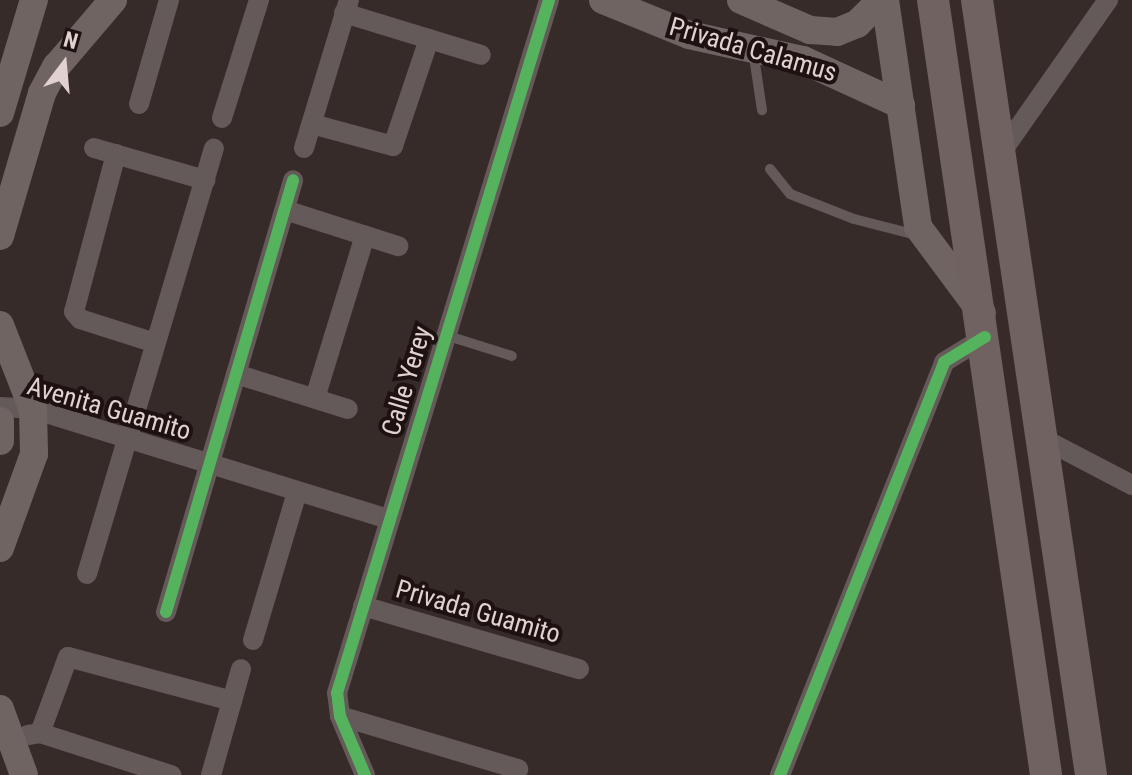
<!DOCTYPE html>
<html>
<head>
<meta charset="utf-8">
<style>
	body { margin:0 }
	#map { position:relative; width:1132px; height:775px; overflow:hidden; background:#372b2a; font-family:"Roboto Condensed",sans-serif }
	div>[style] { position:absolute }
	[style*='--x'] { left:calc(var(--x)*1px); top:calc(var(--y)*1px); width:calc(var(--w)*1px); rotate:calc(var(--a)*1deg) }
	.lane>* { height:10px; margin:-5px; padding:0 5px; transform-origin:5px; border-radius:5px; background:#645a59 }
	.street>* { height:20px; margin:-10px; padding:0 10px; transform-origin:10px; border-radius:10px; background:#645a59 }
	.secondary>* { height:28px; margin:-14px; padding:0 14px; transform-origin:14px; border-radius:14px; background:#706462 }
	.primary>* { height:32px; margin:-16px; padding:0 16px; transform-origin:16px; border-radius:16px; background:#6f6260 }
	.cycleway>* { height:12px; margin:-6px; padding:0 6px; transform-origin:6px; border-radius:6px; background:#56b35d }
	span { translate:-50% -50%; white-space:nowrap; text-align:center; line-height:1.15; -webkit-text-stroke:8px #1d1211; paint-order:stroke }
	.street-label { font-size:26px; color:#e1d2d0 }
	.north { position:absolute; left:24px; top:24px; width:80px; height:80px; -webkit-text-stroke:6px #1d1211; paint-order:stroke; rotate:16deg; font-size:22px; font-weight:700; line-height:32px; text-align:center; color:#e1d2d0 }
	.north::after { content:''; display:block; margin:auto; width:28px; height:36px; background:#e1d2d0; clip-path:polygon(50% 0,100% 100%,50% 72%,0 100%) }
</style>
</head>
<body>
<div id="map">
	<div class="lane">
		<i style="--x:753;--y:50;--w:61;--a:81.5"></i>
		<i style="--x:770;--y:169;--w:32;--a:51"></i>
		<i style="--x:790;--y:194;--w:69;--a:21.3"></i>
		<i style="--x:854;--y:219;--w:65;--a:14.3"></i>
		<i style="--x:445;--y:335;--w:70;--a:17.4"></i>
	</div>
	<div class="street">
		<i style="--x:344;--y:13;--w:143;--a:17"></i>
		<i style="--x:139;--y:104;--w:108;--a:-73.9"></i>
		<i style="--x:222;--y:118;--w:124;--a:-72.6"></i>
		<i style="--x:312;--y:124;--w:84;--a:15.2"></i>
		<i style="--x:393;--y:146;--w:113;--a:-71.4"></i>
		<i style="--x:94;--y:148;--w:116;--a:16.1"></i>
		<i style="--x:304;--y:148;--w:155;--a:-73.1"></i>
		<i style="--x:116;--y:154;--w:163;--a:104.9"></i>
		<i style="--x:74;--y:312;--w:9;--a:49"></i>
		<i style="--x:80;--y:319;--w:79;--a:17.7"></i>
		<i style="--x:998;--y:157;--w:192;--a:-55"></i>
		<i style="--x:285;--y:210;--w:119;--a:17.7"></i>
		<i style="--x:236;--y:374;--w:117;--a:17.4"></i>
		<i style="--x:315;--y:398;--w:170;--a:-72.9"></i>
		<i style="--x:0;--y:407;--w:33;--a:3"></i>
		<i style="--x:33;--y:409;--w:372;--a:17.2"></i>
		<i style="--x:1040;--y:437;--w:104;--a:27.6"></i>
		<i style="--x:87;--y:574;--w:444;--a:-73.4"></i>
		<i style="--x:363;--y:606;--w:225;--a:16.3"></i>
		<i style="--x:166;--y:612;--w:450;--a:-73.6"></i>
		<i style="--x:253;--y:640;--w:154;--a:-73.4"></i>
		<i style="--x:340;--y:716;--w:186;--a:16.6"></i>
		<i style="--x:40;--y:733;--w:81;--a:-69.8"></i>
		<i style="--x:68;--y:657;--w:170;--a:15"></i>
		<i style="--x:28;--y:735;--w:12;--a:-9"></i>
		<i style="--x:40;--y:733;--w:138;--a:17.8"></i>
		<i style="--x:211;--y:775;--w:110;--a:-74.2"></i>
		<i style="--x:365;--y:775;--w:64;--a:-113"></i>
		<i style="--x:340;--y:716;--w:23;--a:-97"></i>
		<i style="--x:337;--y:693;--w:725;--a:-72.99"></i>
		<i style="--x:780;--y:775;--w:444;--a:-68.3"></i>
		<i style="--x:944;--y:362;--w:48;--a:-31.4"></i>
	</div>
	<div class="secondary">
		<i style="--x:603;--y:0;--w:93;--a:22.1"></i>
		<i style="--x:689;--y:35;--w:117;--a:12.4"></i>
		<i style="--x:803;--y:60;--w:108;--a:24.7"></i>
		<i style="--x:741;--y:0;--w:75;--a:23.5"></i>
		<i style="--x:810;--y:30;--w:27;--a:4"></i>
		<i style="--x:837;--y:32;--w:22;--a:-22"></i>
		<i style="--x:857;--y:24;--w:34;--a:-45"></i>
		<i style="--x:885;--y:0;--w:229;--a:81.7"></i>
		<i style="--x:918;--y:227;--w:107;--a:53.3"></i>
		<i style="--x:0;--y:113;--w:118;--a:-73.3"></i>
		<i style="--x:0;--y:236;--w:149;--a:-73.6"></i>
		<i style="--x:42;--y:93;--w:30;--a:-62"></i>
		<i style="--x:56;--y:67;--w:88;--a:-49.6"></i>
		<i style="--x:0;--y:325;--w:90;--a:68.6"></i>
		<i style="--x:33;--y:409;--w:45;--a:88.7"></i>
		<i style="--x:34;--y:454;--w:100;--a:109.9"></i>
		<i style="--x:0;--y:421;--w:20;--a:90"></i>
		<i style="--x:0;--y:709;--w:70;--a:70"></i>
	</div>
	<div class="primary">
		<i style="--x:933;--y:0;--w:783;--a:81.7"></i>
		<i style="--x:977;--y:0;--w:783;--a:81.63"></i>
	</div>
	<div class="cycleway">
		<i style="--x:166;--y:612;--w:450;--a:-73.6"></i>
		<i style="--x:365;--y:775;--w:64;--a:-113"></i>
		<i style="--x:340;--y:716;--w:23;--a:-97"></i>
		<i style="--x:337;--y:693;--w:725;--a:-72.99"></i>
		<i style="--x:780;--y:775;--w:444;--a:-68.3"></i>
		<i style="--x:944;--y:362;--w:48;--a:-31.4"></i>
	</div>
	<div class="street-label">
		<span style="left:753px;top:50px;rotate:16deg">Privada Calamus</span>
		<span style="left:407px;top:381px;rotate:-73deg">Calle Yerey</span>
		<span style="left:109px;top:409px;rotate:16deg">Avenita Guamito</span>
		<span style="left:478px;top:612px;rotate:16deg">Privada Guamito</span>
	</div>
	<div class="north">N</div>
</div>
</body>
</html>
